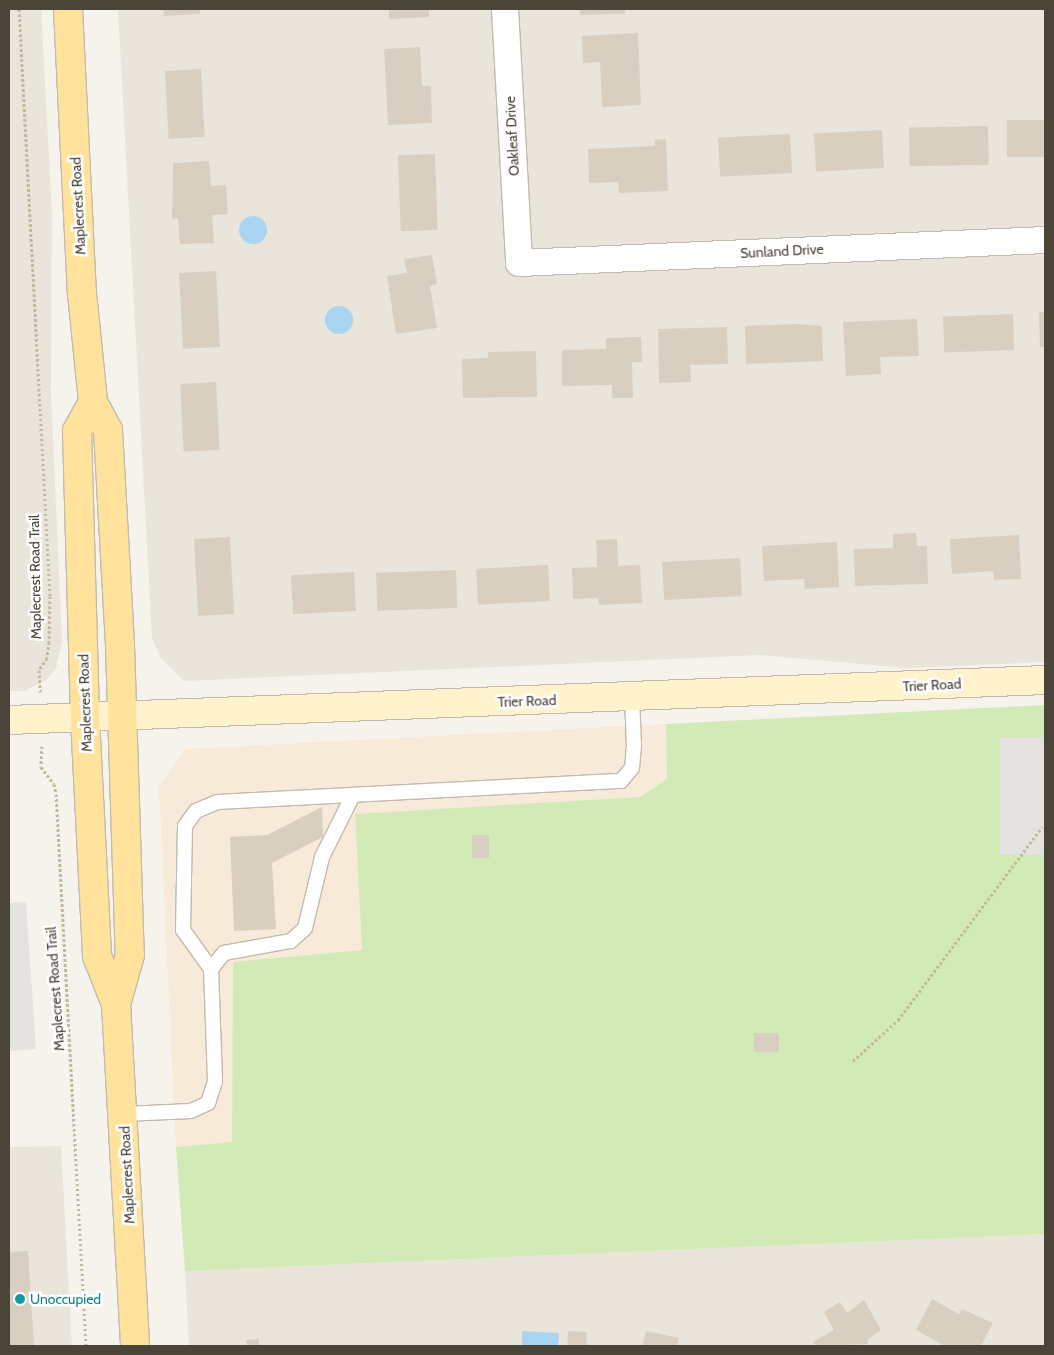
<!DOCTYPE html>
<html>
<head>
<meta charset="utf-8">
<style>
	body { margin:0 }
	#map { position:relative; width:1054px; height:1355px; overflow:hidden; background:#f6f3ec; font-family:Cabin,sans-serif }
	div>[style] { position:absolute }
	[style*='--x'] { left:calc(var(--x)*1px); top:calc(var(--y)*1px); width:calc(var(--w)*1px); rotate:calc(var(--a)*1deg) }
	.residential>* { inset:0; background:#eae5da }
	.commercial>* { inset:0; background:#f7ead8 }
	.green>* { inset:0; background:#d2eab5 }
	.parking>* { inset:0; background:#e5e3e0; transform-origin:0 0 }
	.water>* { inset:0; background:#a9d4f2 }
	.round { border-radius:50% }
	.building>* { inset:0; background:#d8cfc1; transform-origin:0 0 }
	.path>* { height:3px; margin-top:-1.5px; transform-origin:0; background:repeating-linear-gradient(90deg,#c4b79f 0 2.5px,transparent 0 5px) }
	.roads { filter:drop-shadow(1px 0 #c2bbae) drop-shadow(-1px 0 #c2bbae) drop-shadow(0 1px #c2bbae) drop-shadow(0 -1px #c2bbae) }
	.lane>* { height:14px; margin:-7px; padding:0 7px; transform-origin:7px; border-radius:7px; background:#fff }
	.street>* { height:26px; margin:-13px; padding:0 13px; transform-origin:13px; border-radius:13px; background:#fff }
	.secondary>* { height:28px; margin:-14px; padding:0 14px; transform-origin:14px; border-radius:14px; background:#fff3cd }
	.primary>* { height:28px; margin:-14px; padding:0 14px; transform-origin:14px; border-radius:14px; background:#ffe39c }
	.dots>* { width:14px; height:14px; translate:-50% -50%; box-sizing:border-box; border:2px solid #fff; border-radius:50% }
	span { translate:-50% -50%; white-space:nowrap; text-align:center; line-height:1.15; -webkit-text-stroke:5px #fff; paint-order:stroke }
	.street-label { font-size:14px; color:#4b4439 }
	.culture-label { font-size:14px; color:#0d838f }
	.left { translate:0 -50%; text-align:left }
	.frame { position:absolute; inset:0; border:10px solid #4b4439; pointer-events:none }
</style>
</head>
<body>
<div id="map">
	<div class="residential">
		<i style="clip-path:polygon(9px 9px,41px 9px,52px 212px,51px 393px,62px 641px,56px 669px,46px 680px,25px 691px,9px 691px)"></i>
		<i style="clip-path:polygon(118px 9px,1045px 9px,1045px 662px,907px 668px,760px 655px,184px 681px,161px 658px,152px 638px)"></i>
		<i style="clip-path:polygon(61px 1146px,72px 1346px,9px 1346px,9px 1147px)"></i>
		<i style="clip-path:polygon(1045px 1234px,1045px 1346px,189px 1346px,185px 1271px)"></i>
	</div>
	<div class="commercial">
		<i style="clip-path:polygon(666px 724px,667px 779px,640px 797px,355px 814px,362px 950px,233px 962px,232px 1142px,176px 1147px,159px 787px,185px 749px)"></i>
	</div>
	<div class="green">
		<i style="clip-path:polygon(1045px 705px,1045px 1234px,185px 1271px,176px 1147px,232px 1142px,233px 962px,362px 950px,355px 814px,640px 797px,667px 779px,666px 724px)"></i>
	</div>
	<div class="parking">
		<i style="left:1045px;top:737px;width:118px;height:45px;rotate:90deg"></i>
		<i style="clip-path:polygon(26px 902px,36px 1049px,9px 1051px,9px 903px)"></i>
	</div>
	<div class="water">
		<i class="round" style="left:239px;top:216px;width:28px;height:28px"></i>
		<i class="round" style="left:325px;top:306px;width:28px;height:28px"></i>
		<i style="clip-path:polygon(522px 1331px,559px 1333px,558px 1346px,522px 1346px)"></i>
	</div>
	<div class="building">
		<i style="clip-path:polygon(163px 9px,200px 9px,200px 14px,164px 16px)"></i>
		<i style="clip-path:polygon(389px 9px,429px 9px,429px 17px,389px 19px)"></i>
		<i style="clip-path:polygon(580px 9px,625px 9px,625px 14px,580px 15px)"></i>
		<i style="clip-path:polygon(638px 33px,641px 105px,602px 107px,600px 62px,583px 63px,582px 36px)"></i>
		<i style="clip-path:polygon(420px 47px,422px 86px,431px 86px,432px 123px,388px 125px,384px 49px)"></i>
		<i style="left:201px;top:69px;width:68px;height:36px;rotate:87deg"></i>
		<i style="left:1045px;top:120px;width:37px;height:38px;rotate:90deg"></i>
		<i style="left:988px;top:126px;width:39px;height:79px;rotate:89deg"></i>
		<i style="left:882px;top:130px;width:38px;height:68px;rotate:87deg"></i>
		<i style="left:790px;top:134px;width:39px;height:72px;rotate:87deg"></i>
		<i style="clip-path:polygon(666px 139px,668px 191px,619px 193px,618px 182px,589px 183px,588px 149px,655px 146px,655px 140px)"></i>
		<i style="left:435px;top:154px;width:76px;height:37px;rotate:88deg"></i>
		<i style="clip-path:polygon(209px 161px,211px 186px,226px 185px,228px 214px,212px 215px,214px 243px,180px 244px,178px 218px,172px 219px,173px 163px)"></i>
		<i style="clip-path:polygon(432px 255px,437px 284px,430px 286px,437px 328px,396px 334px,387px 276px,407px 273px,404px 259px)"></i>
		<i style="left:216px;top:271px;width:76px;height:37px;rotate:87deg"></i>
		<i style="clip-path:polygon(1039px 312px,1045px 312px,1045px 347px,1040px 347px)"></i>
		<i style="left:1013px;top:314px;width:36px;height:70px;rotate:88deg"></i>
		<i style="clip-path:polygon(917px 319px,919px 356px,880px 357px,881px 374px,846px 376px,843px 322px)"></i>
		<i style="clip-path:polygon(799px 324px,822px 326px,823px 361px,746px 364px,745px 326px)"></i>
		<i style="clip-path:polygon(727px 327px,728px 364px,690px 365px,691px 382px,659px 383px,658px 329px)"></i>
		<i style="clip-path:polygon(641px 337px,642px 362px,632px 362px,633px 398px,612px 398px,612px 385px,562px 386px,562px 350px,606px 349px,606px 338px)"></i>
		<i style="clip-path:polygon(536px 351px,537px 397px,463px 398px,462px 359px,488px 358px,488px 352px)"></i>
		<i style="left:216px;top:382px;width:68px;height:36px;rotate:87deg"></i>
		<i style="clip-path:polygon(916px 533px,917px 546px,927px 546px,928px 584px,855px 586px,854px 549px,893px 548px,893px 534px)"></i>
		<i style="clip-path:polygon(1019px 535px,1021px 579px,994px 580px,993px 571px,952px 574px,950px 539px)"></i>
		<i style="left:230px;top:537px;width:77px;height:36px;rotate:87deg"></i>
		<i style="clip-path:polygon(617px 539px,618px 566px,640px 565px,642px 603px,599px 605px,598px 598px,573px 599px,572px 568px,597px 567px,596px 540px)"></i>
		<i style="clip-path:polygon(837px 542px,839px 587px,805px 589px,804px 579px,764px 581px,762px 546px)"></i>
		<i style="left:740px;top:558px;width:38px;height:78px;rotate:87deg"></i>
		<i style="left:548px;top:565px;width:36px;height:72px;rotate:87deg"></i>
		<i style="left:456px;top:570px;width:38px;height:80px;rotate:88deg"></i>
		<i style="left:354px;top:572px;width:39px;height:63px;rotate:87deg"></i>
		<i style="clip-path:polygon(322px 807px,323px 837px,272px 863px,276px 929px,234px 931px,230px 837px,267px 835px)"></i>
		<i style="left:472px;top:835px;width:17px;height:23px"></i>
		<i style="left:754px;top:1033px;width:25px;height:19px"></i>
		<i style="clip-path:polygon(28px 1251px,34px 1346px,9px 1346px,9px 1252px)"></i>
		<i style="clip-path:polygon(932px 1299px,959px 1314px,962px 1309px,993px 1323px,981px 1346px,945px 1346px,916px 1330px)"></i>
		<i style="clip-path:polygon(864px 1300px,881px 1330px,867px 1340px,868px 1344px,816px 1346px,813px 1342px,834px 1330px,824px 1312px,840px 1302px,847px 1313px)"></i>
		<i style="left:568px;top:1331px;width:19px;height:15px;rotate:3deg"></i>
		<i style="clip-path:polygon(646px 1331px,679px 1338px,677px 1346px,642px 1346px)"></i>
		<i style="clip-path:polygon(259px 1339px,259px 1346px,247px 1346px,246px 1340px)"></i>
	</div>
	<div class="path">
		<i style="--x:19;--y:9;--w:588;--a:86.98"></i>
		<i style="--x:50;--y:596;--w:46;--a:91.2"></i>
		<i style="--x:49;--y:642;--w:16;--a:97"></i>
		<i style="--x:47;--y:658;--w:14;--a:124"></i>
		<i style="--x:39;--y:670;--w:22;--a:87"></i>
		<i style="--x:42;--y:746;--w:21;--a:93"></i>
		<i style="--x:41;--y:767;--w:21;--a:53"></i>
		<i style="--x:54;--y:784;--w:10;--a:79"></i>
		<i style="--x:56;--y:794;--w:553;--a:86.89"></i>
		<i style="--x:853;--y:1061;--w:61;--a:-42.3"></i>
		<i style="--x:898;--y:1020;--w:241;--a:-53.3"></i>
	</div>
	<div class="roads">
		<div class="lane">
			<i style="--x:211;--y:969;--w:21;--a:-51"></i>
			<i style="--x:224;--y:953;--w:68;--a:-10.2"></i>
			<i style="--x:291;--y:941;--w:19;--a:-43"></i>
			<i style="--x:305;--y:928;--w:73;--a:-76.5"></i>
			<i style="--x:322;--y:857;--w:69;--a:-63.4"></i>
			<i style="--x:124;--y:1114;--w:67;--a:-2.6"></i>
			<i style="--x:191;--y:1111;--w:19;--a:-25"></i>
			<i style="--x:208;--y:1103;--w:22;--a:-72"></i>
			<i style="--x:215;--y:1082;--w:113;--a:-92"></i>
			<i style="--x:211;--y:969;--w:48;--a:-125.7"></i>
			<i style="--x:183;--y:930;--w:104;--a:-88.9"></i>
			<i style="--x:185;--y:826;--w:19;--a:-54"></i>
			<i style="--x:196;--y:811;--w:23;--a:-23"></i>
			<i style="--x:217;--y:802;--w:405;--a:-3"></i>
			<i style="--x:621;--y:781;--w:17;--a:-50"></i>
			<i style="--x:632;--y:768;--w:23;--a:-85"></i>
			<i style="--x:634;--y:745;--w:47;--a:-92.4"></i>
		</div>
		<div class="street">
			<i style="--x:505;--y:9;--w:254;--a:86.8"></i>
			<i style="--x:519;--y:263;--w:527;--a:-2.5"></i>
		</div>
		<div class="secondary">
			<i style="--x:9;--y:720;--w:1037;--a:-2.21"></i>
		</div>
		<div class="primary">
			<i style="--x:68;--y:9;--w:284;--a:87.2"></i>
			<i style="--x:82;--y:293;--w:110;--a:84.2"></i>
			<i style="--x:93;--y:402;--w:32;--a:62"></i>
			<i style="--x:108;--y:430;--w:215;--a:86.8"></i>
			<i style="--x:120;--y:645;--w:310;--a:88.2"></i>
			<i style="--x:130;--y:955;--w:51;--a:105.9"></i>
			<i style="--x:93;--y:402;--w:33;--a:119"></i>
			<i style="--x:77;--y:431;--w:287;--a:88.4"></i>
			<i style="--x:85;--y:718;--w:238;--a:87.1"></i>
			<i style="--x:97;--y:956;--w:52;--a:68.4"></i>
			<i style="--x:116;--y:1004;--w:343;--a:86.8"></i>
		</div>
	</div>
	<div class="dots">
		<i style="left:20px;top:1299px;background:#0f9aa8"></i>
	</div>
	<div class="street-label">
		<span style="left:512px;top:136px;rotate:-93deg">Oakleaf Drive</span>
		<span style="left:78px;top:206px;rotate:-93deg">Maplecrest Road</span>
		<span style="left:782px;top:251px;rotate:-3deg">Sunland Drive</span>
		<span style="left:35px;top:577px;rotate:-91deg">Maplecrest Road Trail</span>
		<span style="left:932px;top:685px;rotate:-3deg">Trier Road</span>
		<span style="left:527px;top:701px;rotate:-2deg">Trier Road</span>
		<span style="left:85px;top:703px;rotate:-92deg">Maplecrest Road</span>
		<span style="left:55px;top:989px;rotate:-94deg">Maplecrest Road Trail</span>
		<span style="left:127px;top:1175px;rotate:-93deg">Maplecrest Road</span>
	</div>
	<div class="culture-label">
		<span class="left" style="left:30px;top:1299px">Unoccupied</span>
	</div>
	<div class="frame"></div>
</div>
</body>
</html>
